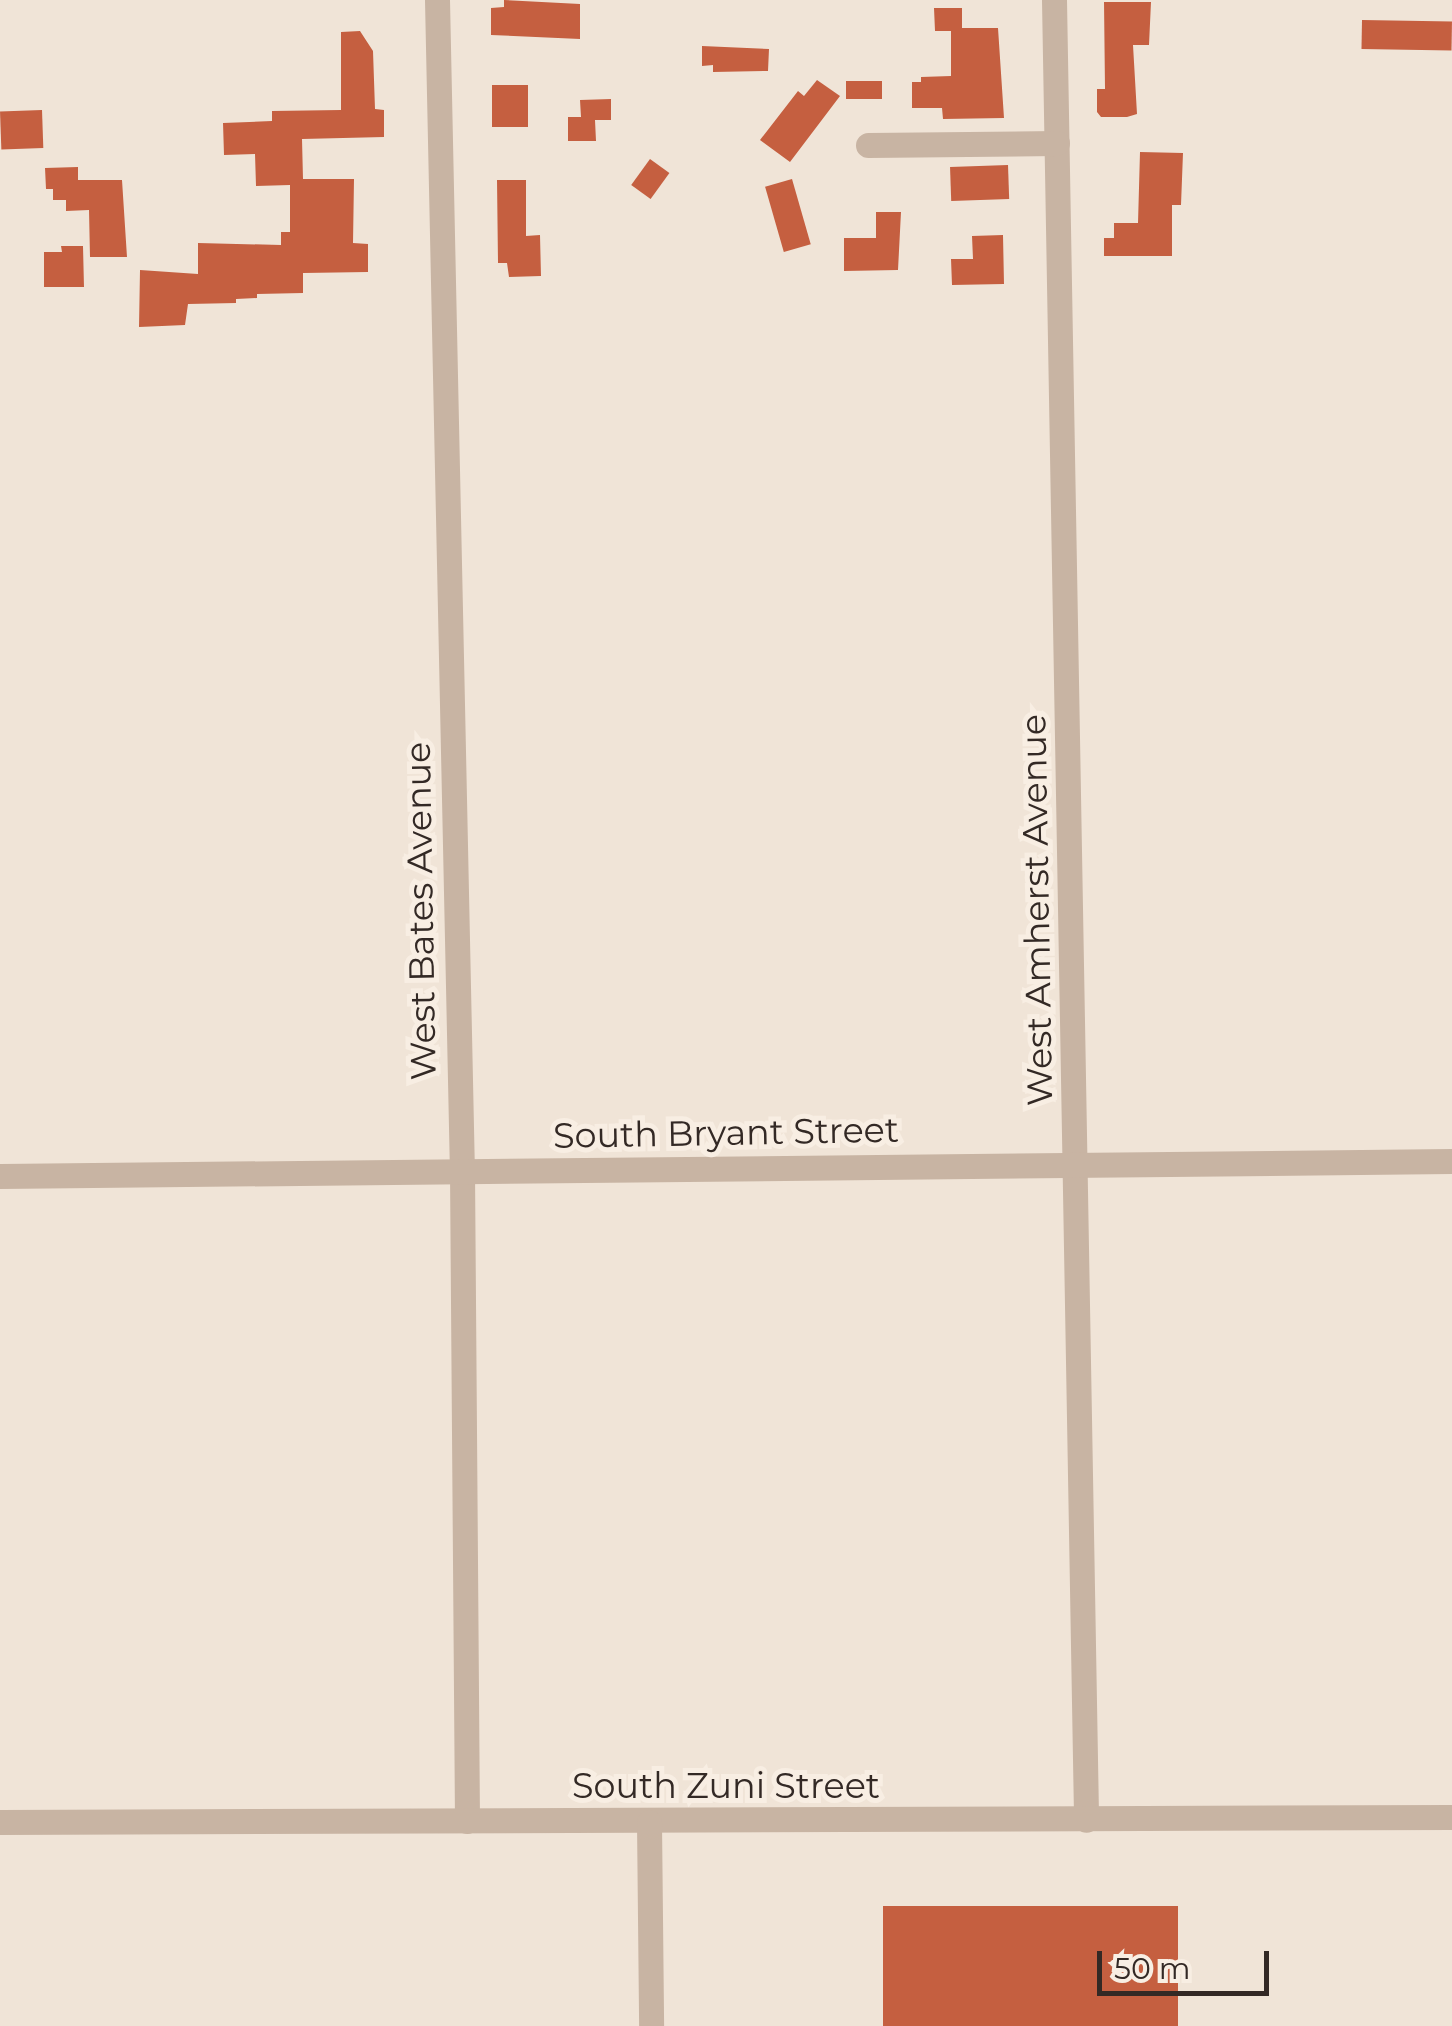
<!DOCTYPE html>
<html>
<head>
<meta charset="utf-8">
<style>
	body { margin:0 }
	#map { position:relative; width:1452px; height:2026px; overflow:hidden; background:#f0e4d7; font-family:Montserrat,sans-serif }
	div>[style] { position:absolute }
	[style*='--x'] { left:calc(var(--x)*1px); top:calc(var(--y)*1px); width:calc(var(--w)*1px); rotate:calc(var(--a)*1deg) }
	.building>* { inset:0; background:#c55f40; transform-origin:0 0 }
	.minor>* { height:25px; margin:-12.5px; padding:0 12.5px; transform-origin:12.5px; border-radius:12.5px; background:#c8b4a3 }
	span { translate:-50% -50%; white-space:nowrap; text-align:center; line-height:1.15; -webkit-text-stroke:10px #f8eee3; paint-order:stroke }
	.street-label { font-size:35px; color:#332925 }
	.scale { position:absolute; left:1097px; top:1951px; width:172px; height:45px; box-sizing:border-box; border:5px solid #332925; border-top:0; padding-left:12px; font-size:30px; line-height:35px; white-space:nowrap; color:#332925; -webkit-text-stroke:8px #f8eee3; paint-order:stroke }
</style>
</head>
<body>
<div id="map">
	<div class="building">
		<i style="clip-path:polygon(504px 0,580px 4px,580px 39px,491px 35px,491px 8px,504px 7px)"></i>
		<i style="clip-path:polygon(1104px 2px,1151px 2px,1149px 45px,1133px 45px,1137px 114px,1127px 117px,1101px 117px,1097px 112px,1097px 89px,1105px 89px)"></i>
		<i style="clip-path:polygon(934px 8px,962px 8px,962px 28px,998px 28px,1004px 118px,943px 119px,942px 108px,912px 108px,912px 82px,921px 82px,921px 77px,951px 76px,951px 31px,935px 31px)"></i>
		<i style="left:1362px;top:20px;width:90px;height:29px;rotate:1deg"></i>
		<i style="clip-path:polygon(360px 31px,373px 51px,375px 109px,384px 110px,384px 137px,302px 139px,303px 179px,354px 179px,353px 243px,368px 244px,368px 272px,303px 273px,303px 293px,257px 294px,257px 298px,236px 299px,236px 303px,188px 304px,185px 325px,139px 327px,140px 270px,198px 274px,198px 243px,281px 245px,281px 232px,290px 232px,290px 185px,256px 186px,255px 154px,224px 155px,223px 123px,272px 121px,272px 111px,341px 110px,341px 32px)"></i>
		<i style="clip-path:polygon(702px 46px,769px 49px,768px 71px,713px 72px,713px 65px,702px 66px)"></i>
		<i style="clip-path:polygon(817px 80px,840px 96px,790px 162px,760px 140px,798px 91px,804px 96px)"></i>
		<i style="left:846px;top:81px;width:36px;height:18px"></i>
		<i style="left:528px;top:85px;width:42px;height:36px;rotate:90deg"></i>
		<i style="clip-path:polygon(611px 99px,611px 120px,595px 120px,596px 141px,568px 141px,568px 117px,581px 117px,580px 100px)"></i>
		<i style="left:42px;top:110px;width:38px;height:42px;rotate:88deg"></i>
		<i style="clip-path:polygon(1140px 152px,1183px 153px,1181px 205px,1172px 205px,1172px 256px,1104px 256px,1104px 238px,1114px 238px,1114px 223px,1138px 223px)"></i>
		<i style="left:650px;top:159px;width:24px;height:32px;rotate:36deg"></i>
		<i style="left:1008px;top:165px;width:34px;height:58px;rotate:88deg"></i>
		<i style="clip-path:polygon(78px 167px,78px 180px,122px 180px,127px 257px,90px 257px,89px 210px,66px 211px,66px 200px,53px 200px,53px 189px,46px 189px,45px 168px)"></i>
		<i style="left:792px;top:179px;width:68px;height:28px;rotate:74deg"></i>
		<i style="clip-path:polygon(497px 180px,526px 180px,526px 236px,540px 235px,541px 276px,509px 277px,507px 263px,498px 263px)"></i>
		<i style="clip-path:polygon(876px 212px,901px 212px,898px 270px,844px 271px,844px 238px,876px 238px)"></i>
		<i style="clip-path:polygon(1003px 235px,1004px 284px,952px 285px,951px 259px,973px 259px,972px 236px)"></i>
		<i style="clip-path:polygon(61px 246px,83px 246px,84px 287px,44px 287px,44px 252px,62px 252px)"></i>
		<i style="left:1178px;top:1906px;width:120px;height:295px;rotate:90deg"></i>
	</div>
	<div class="minor">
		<i style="--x:437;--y:0;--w:1171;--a:88.78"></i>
		<i style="--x:462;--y:1171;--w:650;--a:89.56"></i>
		<i style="--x:1054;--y:0;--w:1820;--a:88.99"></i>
		<i style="--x:868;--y:145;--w:189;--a:-0.6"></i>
		<i style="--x:0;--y:1176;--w:1452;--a:-0.59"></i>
		<i style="--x:0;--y:1822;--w:1452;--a:-0.2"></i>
		<i style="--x:649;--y:1822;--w:204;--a:89.4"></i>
	</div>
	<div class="street-label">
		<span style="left:1037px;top:910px;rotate:-91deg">West Amherst Avenue</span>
		<span style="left:421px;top:911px;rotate:-91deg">West Bates Avenue</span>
		<span style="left:726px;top:1133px;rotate:-1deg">South Bryant Street</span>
		<span style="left:726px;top:1786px">South Zuni Street</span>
	</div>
	<div class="scale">50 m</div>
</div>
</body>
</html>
